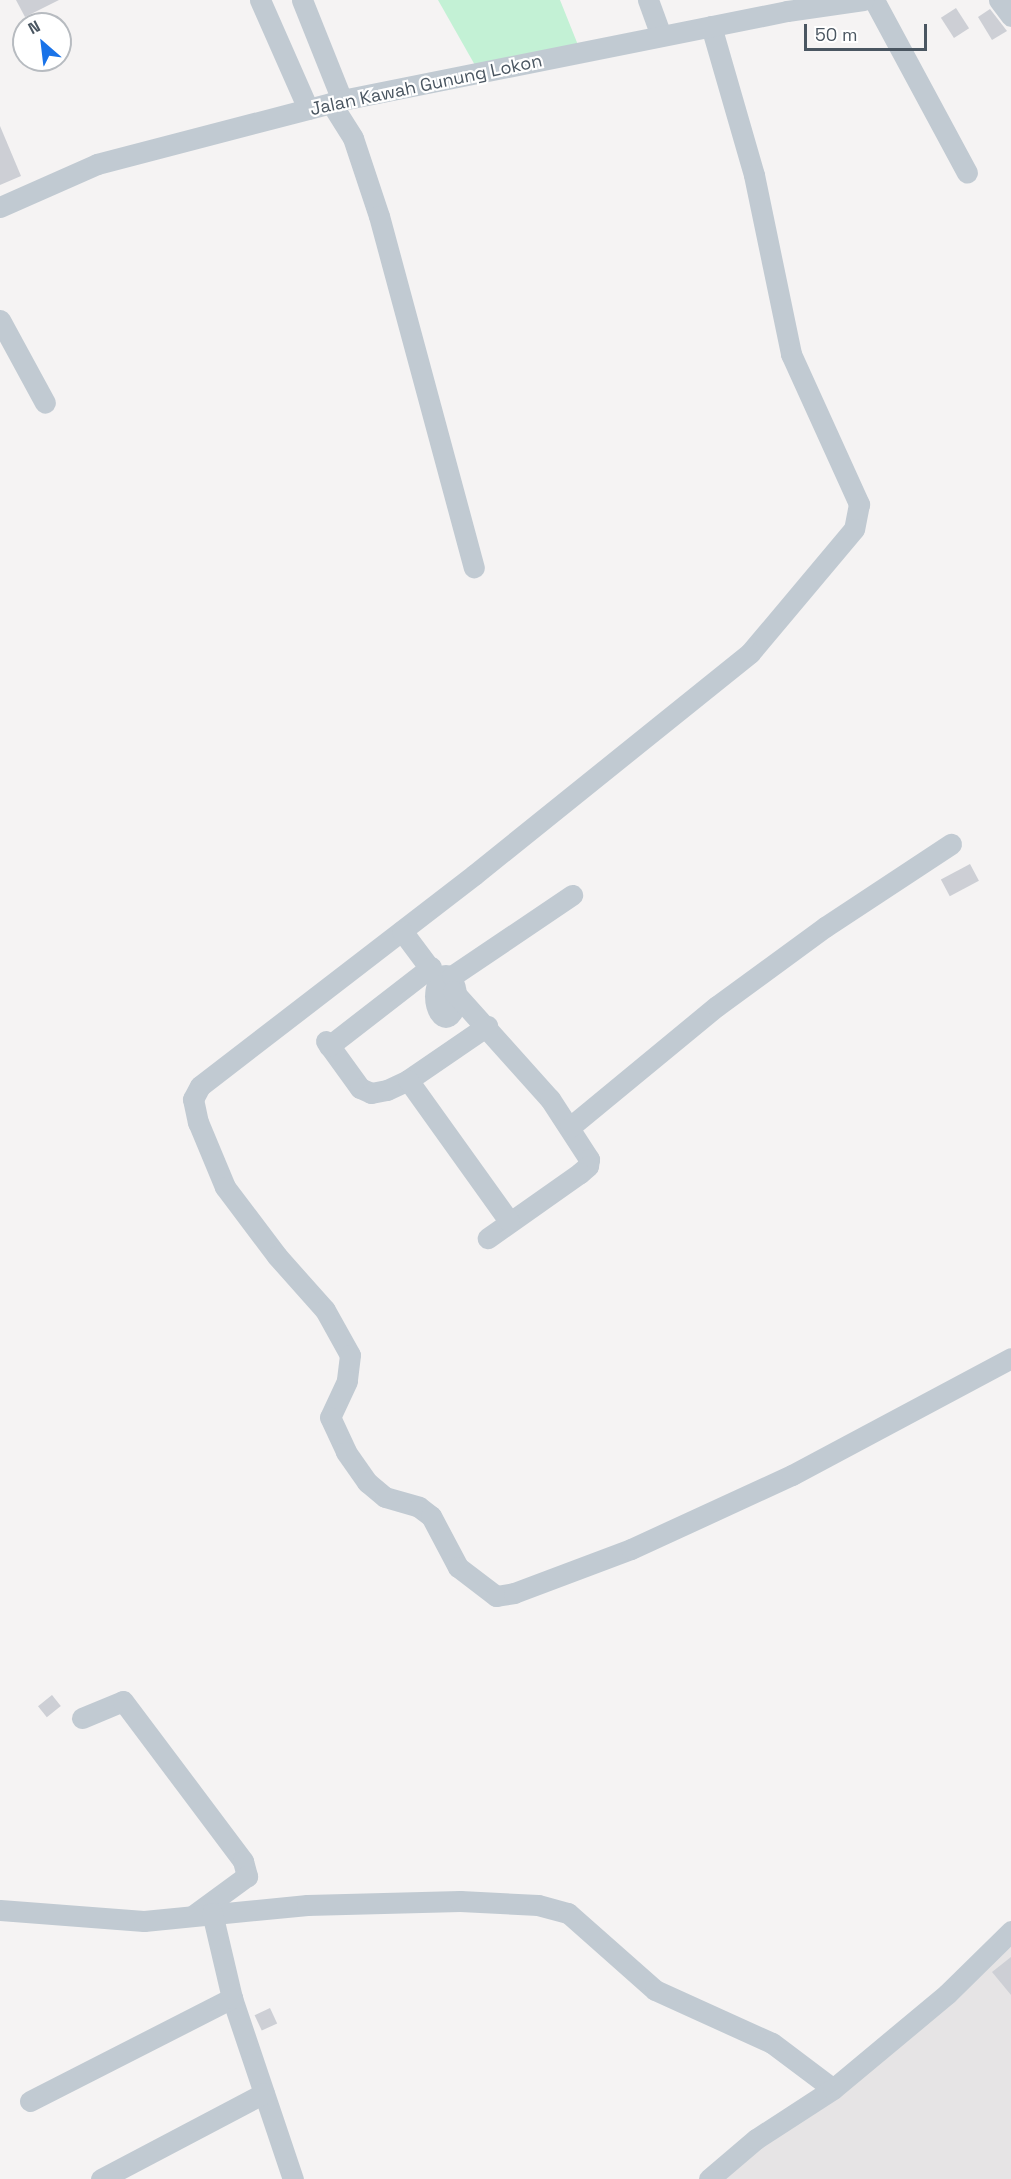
<!DOCTYPE html>
<html>
<head>
<meta charset="utf-8">
<style>
	body { margin:0 }
	#map { position:relative; width:1011px; height:2179px; overflow:hidden; background:#f5f3f3; font-family:"Space Grotesk",sans-serif }
	div>[style] { position:absolute }
	[style*='--x'] { left:calc(var(--x)*1px); top:calc(var(--y)*1px); width:calc(var(--w)*1px); rotate:calc(var(--a)*1deg) }
	.education>* { inset:0; background:#e6e4e5 }
	.green>* { inset:0; background:#c3f1d5 }
	.building>* { inset:0; background:#cdcfd5; transform-origin:0 0 }
	.minor>* { height:21px; margin:-10.5px; padding:0 10.5px; transform-origin:10.5px; border-radius:10.5px; background:#c1cad2 }
	.minor>.ring { margin:-10.5px; padding:0; box-sizing:content-box; background:none; border:21px solid #c1cad2; border-radius:50% }
	span { translate:-50% -50%; white-space:nowrap; text-align:center; line-height:1.15; -webkit-text-stroke:4.5px #fff; paint-order:stroke }
	.street-label { font-size:18px; color:#4a5661 }
	.north { position:absolute; left:12px; top:12px; width:60px; height:60px; box-sizing:border-box; background:#fff; border:2px solid #b7bbc0; border-radius:50%; rotate:332deg; font-size:16px; font-weight:700; line-height:24px; text-align:center; color:#4a5661 }
	.north::after { content:''; display:block; margin:auto; width:21px; height:27px; background:#1a73e8; clip-path:polygon(50% 0,100% 100%,50% 72%,0 100%) }
	.scale { position:absolute; left:804px; top:24px; width:123px; height:27px; box-sizing:border-box; border:3px solid #4a5661; border-top:0; padding-left:8px; font-size:18px; line-height:21px; white-space:nowrap; color:#4a5661; -webkit-text-stroke:4px #fff; paint-order:stroke }
</style>
</head>
<body>
<div id="map">
	<div class="education">
		<i style="clip-path:polygon(1011px 1929px,1011px 2179px,711px 2179px)"></i>
	</div>
	<div class="green">
		<i style="clip-path:polygon(438px 0,560px 0,582px 55px,480px 74px)"></i>
	</div>
	<div class="building">
		<i style="clip-path:polygon(16px 0,59px 0,25px 17px)"></i>
		<i style="left:956px;top:8px;width:24px;height:18px;rotate:57deg"></i>
		<i style="clip-path:polygon(990px 9px,1007px 31px,992px 40px,978px 17px)"></i>
		<i style="clip-path:polygon(0 126px,21px 176px,0 185px)"></i>
		<i style="left:970px;top:864px;width:19px;height:33px;rotate:62deg"></i>
		<i style="left:52px;top:1695px;width:14px;height:18px;rotate:51deg"></i>
		<i style="clip-path:polygon(1011px 1957px,1011px 1995px,992px 1972px)"></i>
		<i style="left:270px;top:2008px;width:17px;height:17px;rotate:65deg"></i>
	</div>
	<div class="minor">
		<i style="--x:260;--y:0;--w:119;--a:66.2"></i>
		<i style="--x:302;--y:0;--w:108;--a:68.2"></i>
		<i style="--x:648;--y:0;--w:38;--a:70"></i>
		<i style="--x:874;--y:0;--w:196;--a:61.7"></i>
		<i style="--x:999;--y:0;--w:20;--a:53"></i>
		<i style="--x:711;--y:26;--w:155;--a:73.9"></i>
		<i style="--x:754;--y:175;--w:183;--a:78.3"></i>
		<i style="--x:791;--y:354;--w:165;--a:65.6"></i>
		<i style="--x:859;--y:504;--w:25;--a:101"></i>
		<i style="--x:854;--y:529;--w:162;--a:130"></i>
		<i style="--x:750;--y:653;--w:354;--a:141.2"></i>
		<i style="--x:474;--y:875;--w:346;--a:142.4"></i>
		<i style="--x:200;--y:1086;--w:15;--a:118"></i>
		<i style="--x:193;--y:1099;--w:24;--a:78"></i>
		<i style="--x:198;--y:1122;--w:70;--a:67.4"></i>
		<i style="--x:225;--y:1187;--w:86;--a:53"></i>
		<i style="--x:277;--y:1256;--w:72;--a:48.4"></i>
		<i style="--x:325;--y:1310;--w:51;--a:60.9"></i>
		<i style="--x:350;--y:1355;--w:26;--a:97"></i>
		<i style="--x:347;--y:1381;--w:40;--a:115"></i>
		<i style="--x:330;--y:1417;--w:38;--a:65"></i>
		<i style="--x:346;--y:1452;--w:37;--a:55"></i>
		<i style="--x:367;--y:1482;--w:23;--a:40"></i>
		<i style="--x:385;--y:1497;--w:35;--a:16"></i>
		<i style="--x:419;--y:1507;--w:15;--a:37"></i>
		<i style="--x:431;--y:1516;--w:58;--a:62.1"></i>
		<i style="--x:458;--y:1567;--w:48;--a:37.3"></i>
		<i style="--x:496;--y:1596;--w:18;--a:-9"></i>
		<i style="--x:514;--y:1593;--w:125;--a:-20.6"></i>
		<i style="--x:631;--y:1549;--w:177;--a:-24.7"></i>
		<i style="--x:792;--y:1475;--w:248;--a:-28.1"></i>
		<i style="--x:331;--y:103;--w:41;--a:57.8"></i>
		<i style="--x:353;--y:138;--w:82;--a:71.6"></i>
		<i style="--x:379;--y:216;--w:364;--a:74.9"></i>
		<i style="--x:0;--y:207;--w:106;--a:-23.9"></i>
		<i style="--x:97;--y:164;--w:253;--a:-14.6"></i>
		<i style="--x:342;--y:100;--w:454;--a:-11.3"></i>
		<i style="--x:787;--y:11;--w:77;--a:-8.2"></i>
		<i style="--x:0;--y:320;--w:94;--a:61.5"></i>
		<i style="--x:402;--y:931;--w:59;--a:53.3"></i>
		<i class="ring" style="left:435px;top:975px;width:-1px;height:-1px"></i>
		<i style="--x:452;--y:976;--w:145;--a:-34"></i>
		<i style="--x:453;--y:991;--w:145;--a:48.1"></i>
		<i style="--x:550;--y:1099;--w:72;--a:57"></i>
		<i style="--x:589;--y:1159;--w:7;--a:98"></i>
		<i style="--x:588;--y:1166;--w:11;--a:139"></i>
		<i style="--x:580;--y:1173;--w:113;--a:144.8"></i>
		<i style="--x:326;--y:1041;--w:58;--a:54.1"></i>
		<i style="--x:360;--y:1088;--w:12;--a:24"></i>
		<i style="--x:371;--y:1093;--w:16;--a:-11"></i>
		<i style="--x:387;--y:1090;--w:23;--a:-25"></i>
		<i style="--x:408;--y:1080;--w:96;--a:-34.4"></i>
		<i style="--x:329;--y:1046;--w:129;--a:-37.8"></i>
		<i style="--x:408;--y:1080;--w:173;--a:54.4"></i>
		<i style="--x:570;--y:1127;--w:190;--a:-39.5"></i>
		<i style="--x:717;--y:1006;--w:134;--a:-36.2"></i>
		<i style="--x:825;--y:927;--w:151;--a:-33.4"></i>
		<i style="--x:82;--y:1718;--w:44;--a:-22.5"></i>
		<i style="--x:123;--y:1701;--w:200;--a:53.1"></i>
		<i style="--x:243;--y:1861;--w:16;--a:75"></i>
		<i style="--x:247;--y:1876;--w:66;--a:143.7"></i>
		<i style="--x:0;--y:1910;--w:144;--a:4.4"></i>
		<i style="--x:144;--y:1921;--w:164;--a:-5.6"></i>
		<i style="--x:307;--y:1905;--w:153;--a:-1.5"></i>
		<i style="--x:460;--y:1901;--w:78;--a:2.9"></i>
		<i style="--x:538;--y:1905;--w:31;--a:15"></i>
		<i style="--x:568;--y:1913;--w:116;--a:41.5"></i>
		<i style="--x:655;--y:1990;--w:128;--a:24.4"></i>
		<i style="--x:772;--y:2043;--w:76;--a:37"></i>
		<i style="--x:232;--y:1998;--w:191;--a:71.4"></i>
		<i style="--x:30;--y:2101;--w:227;--a:-27"></i>
		<i style="--x:232;--y:1998;--w:87;--a:-103.2"></i>
		<i style="--x:101;--y:2179;--w:184;--a:-27.8"></i>
		<i style="--x:709;--y:2179;--w:62;--a:-40.4"></i>
		<i style="--x:756;--y:2139;--w:92;--a:-33"></i>
		<i style="--x:833;--y:2089;--w:148;--a:-39.8"></i>
		<i style="--x:947;--y:1994;--w:90;--a:-44.5"></i>
	</div>
	<div class="street-label">
		<span style="left:426px;top:85px;rotate:-12deg">Jalan Kawah Gunung Lokon</span>
	</div>
	<div class="north">N</div>
	<div class="scale">50 m</div>
</div>
</body>
</html>
